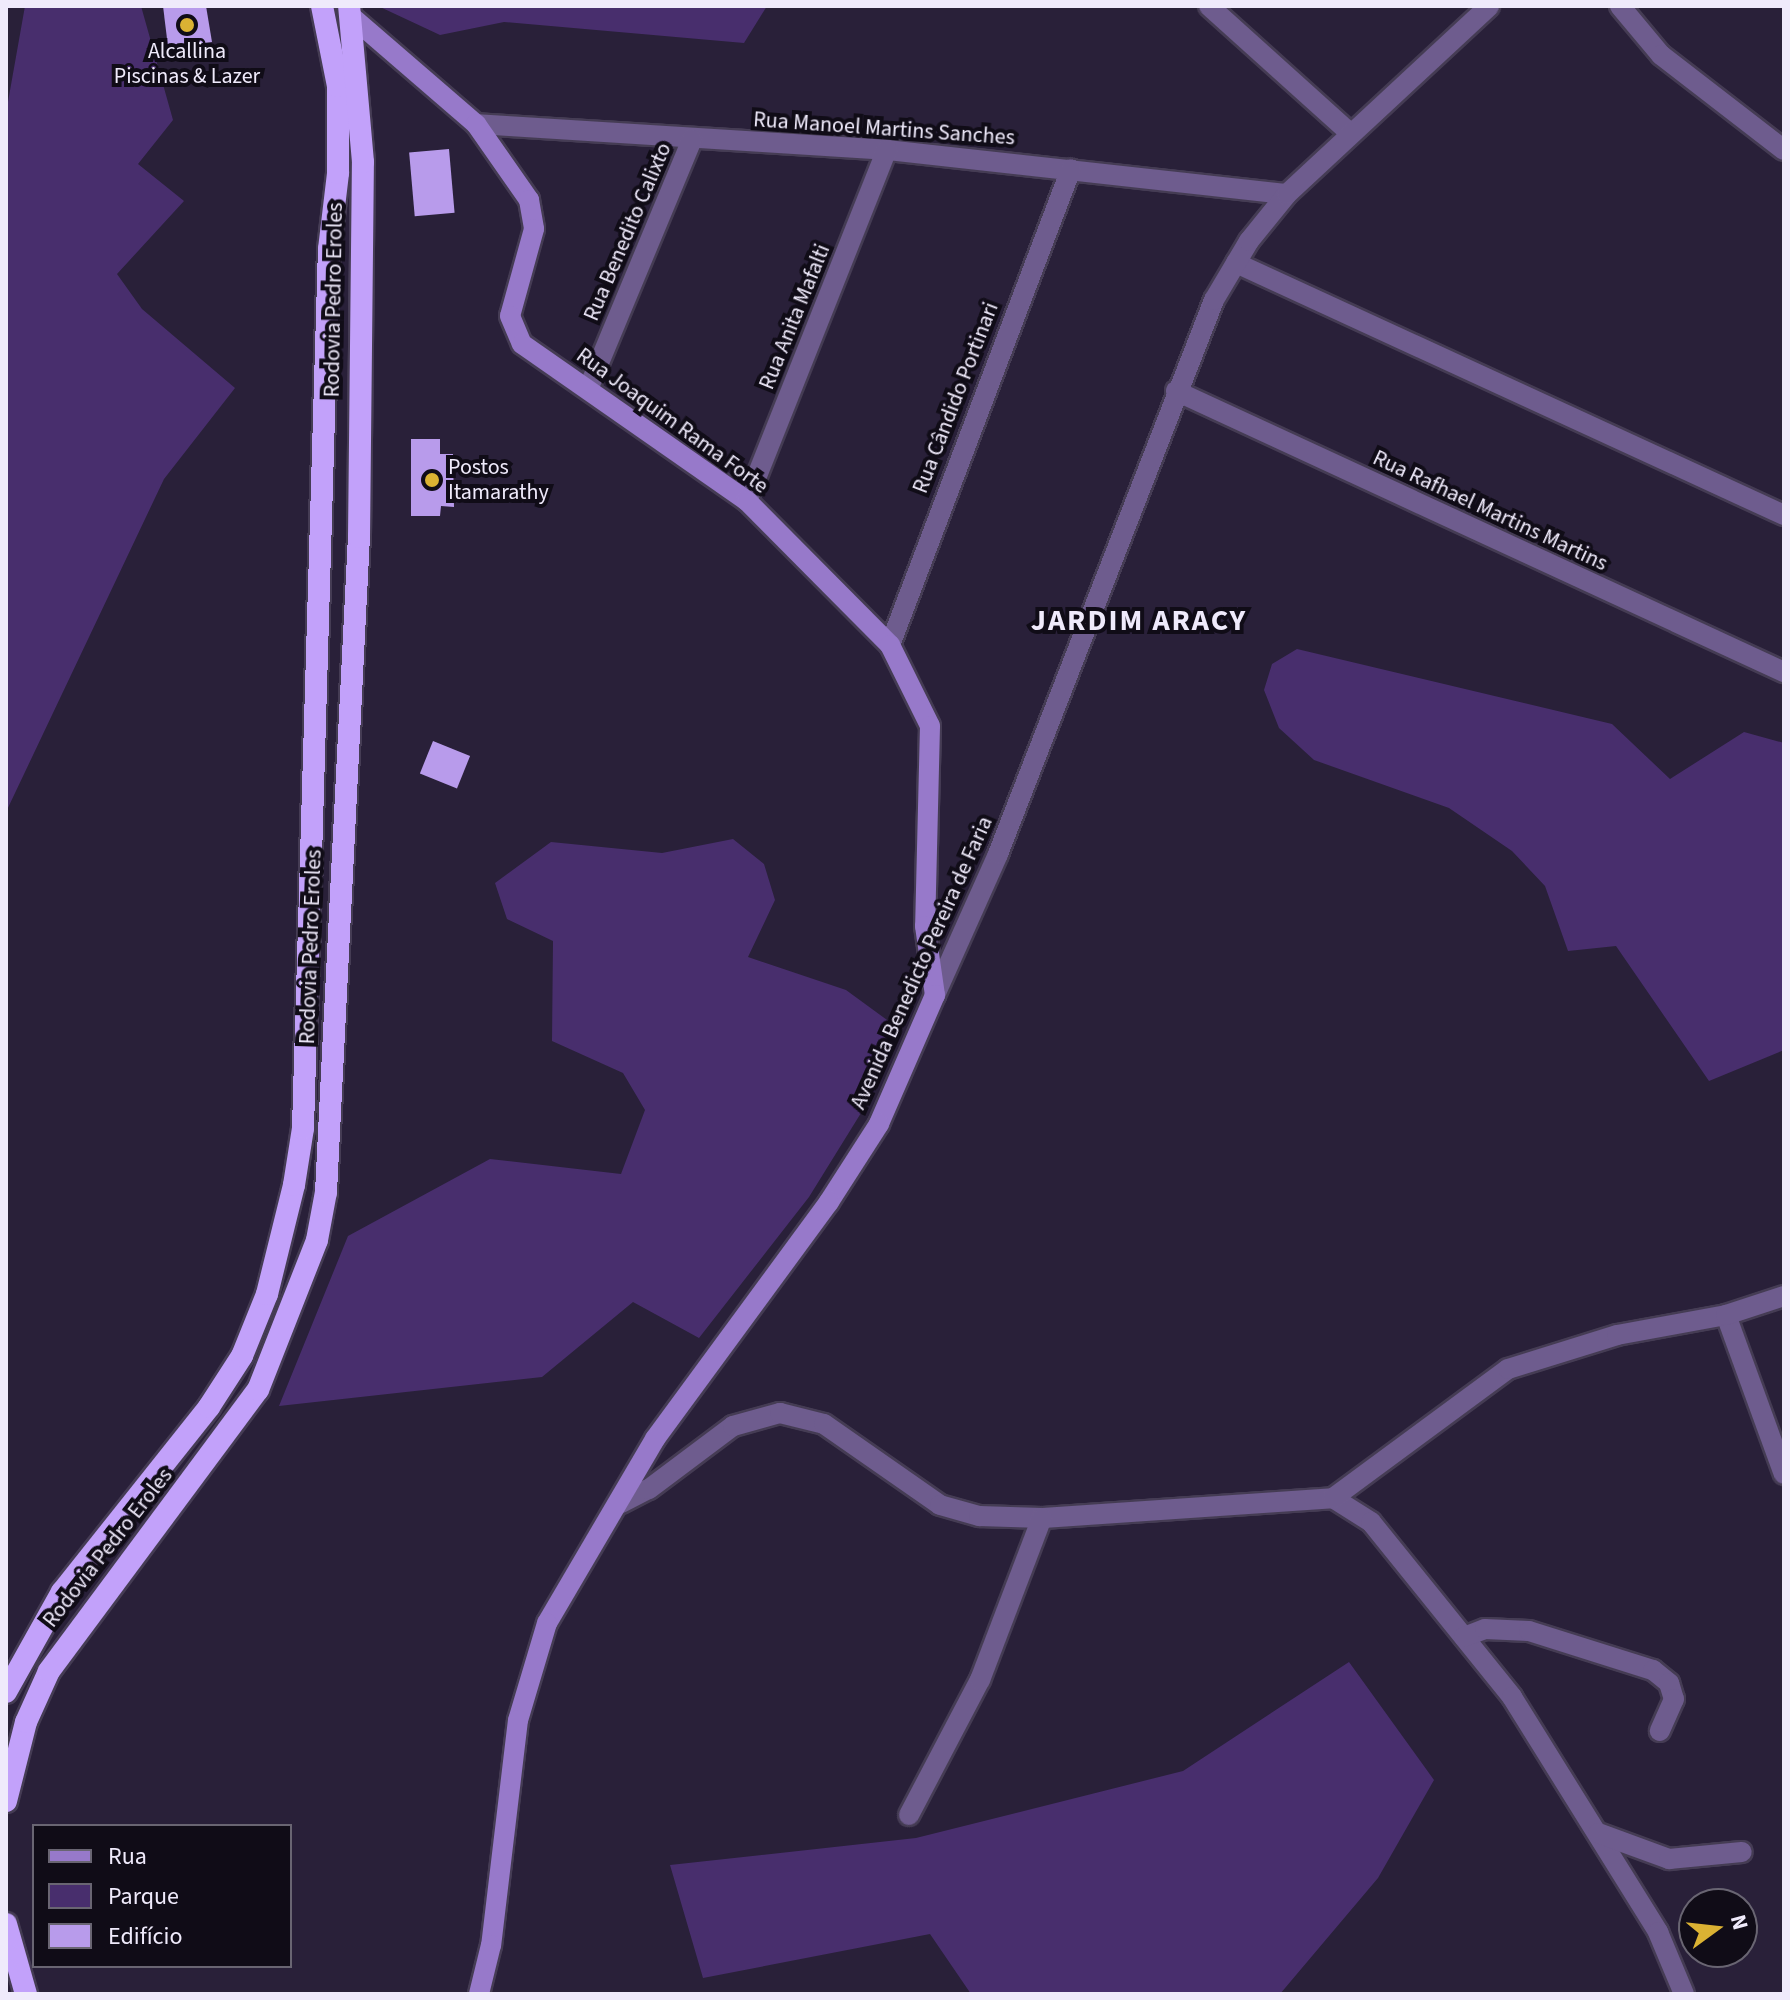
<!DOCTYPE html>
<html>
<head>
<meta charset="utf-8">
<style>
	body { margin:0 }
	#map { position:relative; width:1790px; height:2000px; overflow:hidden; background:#292039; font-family:"Source Sans 3",sans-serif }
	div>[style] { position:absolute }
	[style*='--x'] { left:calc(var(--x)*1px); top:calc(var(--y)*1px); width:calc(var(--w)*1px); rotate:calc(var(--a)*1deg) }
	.green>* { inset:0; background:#482e6d }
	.building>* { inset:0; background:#b89beb; transform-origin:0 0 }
	.roads { filter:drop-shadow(2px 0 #453c54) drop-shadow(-2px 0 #453c54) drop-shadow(0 2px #453c54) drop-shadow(0 -2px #453c54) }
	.minor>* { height:20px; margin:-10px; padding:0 10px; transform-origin:10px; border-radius:10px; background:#6e5c8e }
	.secondary>* { height:20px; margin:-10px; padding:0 10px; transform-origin:10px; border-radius:10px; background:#9779ca }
	.trunk>* { height:22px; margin:-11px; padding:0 11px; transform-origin:11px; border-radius:11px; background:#c2a1fa }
	.dots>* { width:22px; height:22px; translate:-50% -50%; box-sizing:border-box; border:4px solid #100c17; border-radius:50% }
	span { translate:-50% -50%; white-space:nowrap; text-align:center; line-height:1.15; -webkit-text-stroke:8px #100c17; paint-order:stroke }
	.poi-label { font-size:22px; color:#efeafb }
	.left { translate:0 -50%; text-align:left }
	.street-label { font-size:22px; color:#efeafb }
	.district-label { font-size:30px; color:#efeafb; font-weight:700; letter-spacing:2px }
	.frame { position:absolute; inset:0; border:8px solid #efeafb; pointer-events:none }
	.legend { position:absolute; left:32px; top:1824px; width:260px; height:144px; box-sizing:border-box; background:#100c17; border:2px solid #696572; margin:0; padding:10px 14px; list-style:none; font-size:24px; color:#efeafb }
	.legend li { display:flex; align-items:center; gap:16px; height:40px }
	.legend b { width:40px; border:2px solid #696572 }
	.north { position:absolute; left:1678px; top:1888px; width:80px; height:80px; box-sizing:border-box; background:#100c17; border:2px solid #696572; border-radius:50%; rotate:75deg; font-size:22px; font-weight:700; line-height:32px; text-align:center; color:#efeafb }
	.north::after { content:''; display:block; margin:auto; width:28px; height:36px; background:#dbb233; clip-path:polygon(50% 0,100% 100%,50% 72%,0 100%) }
</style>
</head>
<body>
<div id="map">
	<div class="green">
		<i style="clip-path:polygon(25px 6px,141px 6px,173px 120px,138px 164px,184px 201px,117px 274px,142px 309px,235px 388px,164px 479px,6px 812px,6px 113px)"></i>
		<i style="clip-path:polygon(378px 6px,767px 6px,744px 43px,504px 22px,440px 35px)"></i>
		<i style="clip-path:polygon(1297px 649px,1612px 724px,1670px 779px,1744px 732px,1784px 743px,1784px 1050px,1709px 1081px,1616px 946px,1568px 951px,1545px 886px,1512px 851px,1449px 808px,1314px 760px,1279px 728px,1264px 690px,1272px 664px)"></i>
		<i style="clip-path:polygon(733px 839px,764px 864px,775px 900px,748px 957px,846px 990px,898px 1028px,874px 1092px,809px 1197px,699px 1338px,633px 1302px,542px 1377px,279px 1406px,348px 1236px,490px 1159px,621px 1174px,645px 1110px,623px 1073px,552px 1041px,553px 941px,507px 919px,495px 883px,551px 842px,662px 853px)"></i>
		<i style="clip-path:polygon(1349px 1662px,1434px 1780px,1378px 1878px,1280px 1994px,971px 1994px,930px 1934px,703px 1978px,670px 1865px,916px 1838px,1183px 1771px)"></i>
	</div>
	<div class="building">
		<i style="clip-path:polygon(163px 6px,206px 6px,212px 42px,168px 47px)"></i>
		<i style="left:449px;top:149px;width:64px;height:40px;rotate:85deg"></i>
		<i style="clip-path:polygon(411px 439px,440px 439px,440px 454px,453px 454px,454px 507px,441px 506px,440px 516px,411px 516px)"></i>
		<i style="left:433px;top:741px;width:40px;height:35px;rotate:22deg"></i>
	</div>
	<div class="roads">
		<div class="minor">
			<i style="--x:1209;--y:6;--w:190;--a:42"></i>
			<i style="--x:1620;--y:6;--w:64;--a:50.1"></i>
			<i style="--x:1661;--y:55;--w:155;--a:37.7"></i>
			<i style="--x:476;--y:124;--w:412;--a:3.6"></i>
			<i style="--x:887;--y:150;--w:402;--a:6.3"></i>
			<i style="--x:1236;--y:263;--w:603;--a:24.7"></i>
			<i style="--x:589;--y:387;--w:268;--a:-67.4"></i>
			<i style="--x:1176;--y:391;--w:670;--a:24.81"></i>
			<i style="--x:747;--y:501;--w:378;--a:-68.3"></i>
			<i style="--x:890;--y:645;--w:509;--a:-69.18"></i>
			<i style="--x:935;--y:995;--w:154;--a:-65.9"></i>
			<i style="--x:998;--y:854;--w:595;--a:-68.7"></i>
			<i style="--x:1214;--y:300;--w:69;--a:-59.3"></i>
			<i style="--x:1249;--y:241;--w:60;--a:-51"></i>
			<i style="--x:1287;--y:194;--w:276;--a:-42.9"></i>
			<i style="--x:1726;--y:1315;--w:169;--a:70"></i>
			<i style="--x:1333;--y:1498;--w:45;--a:32.3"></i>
			<i style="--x:1371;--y:1522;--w:225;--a:51.1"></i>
			<i style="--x:1512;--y:1697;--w:277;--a:58.1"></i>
			<i style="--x:1658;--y:1932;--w:67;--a:67.2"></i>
			<i style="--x:621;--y:1503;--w:31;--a:-27"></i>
			<i style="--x:649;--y:1489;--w:105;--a:-36.9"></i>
			<i style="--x:733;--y:1426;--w:49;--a:-15.5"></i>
			<i style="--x:780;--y:1413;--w:45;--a:14"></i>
			<i style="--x:824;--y:1424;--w:141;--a:34.9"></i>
			<i style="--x:940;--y:1505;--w:41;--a:15.8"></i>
			<i style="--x:979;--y:1516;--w:63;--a:1.8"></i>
			<i style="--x:1042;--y:1518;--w:292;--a:-3.9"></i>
			<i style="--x:1333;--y:1498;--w:217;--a:-36.4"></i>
			<i style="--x:1508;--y:1369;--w:114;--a:-17.3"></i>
			<i style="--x:1617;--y:1335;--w:111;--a:-10.4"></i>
			<i style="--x:1726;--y:1315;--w:61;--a:-18.1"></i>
			<i style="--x:1464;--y:1637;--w:22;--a:-21"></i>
			<i style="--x:1485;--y:1629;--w:44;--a:2.6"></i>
			<i style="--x:1529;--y:1631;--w:130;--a:17.5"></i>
			<i style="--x:1653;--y:1670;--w:21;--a:39"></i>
			<i style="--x:1669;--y:1683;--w:17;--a:73"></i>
			<i style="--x:1674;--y:1699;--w:35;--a:114"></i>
			<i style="--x:909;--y:1815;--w:153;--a:-62.3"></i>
			<i style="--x:980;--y:1680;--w:173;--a:-69.1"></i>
			<i style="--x:1598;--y:1833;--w:76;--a:20.1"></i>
			<i style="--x:1669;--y:1859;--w:73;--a:-5.5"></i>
		</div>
		<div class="secondary">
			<i style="--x:352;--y:17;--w:164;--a:40.8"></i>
			<i style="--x:476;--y:124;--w:93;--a:55.1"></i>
			<i style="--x:529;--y:200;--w:29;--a:80"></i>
			<i style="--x:534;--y:229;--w:90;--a:105.4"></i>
			<i style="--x:510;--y:316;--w:30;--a:67"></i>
			<i style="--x:522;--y:344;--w:274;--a:34.9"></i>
			<i style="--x:747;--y:501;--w:203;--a:45.2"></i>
			<i style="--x:890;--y:645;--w:90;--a:63.7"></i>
			<i style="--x:930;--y:726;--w:200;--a:91.4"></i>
			<i style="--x:925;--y:926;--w:70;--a:81.8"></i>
			<i style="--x:935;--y:995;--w:141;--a:113.5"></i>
			<i style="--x:879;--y:1124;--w:93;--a:122.7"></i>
			<i style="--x:829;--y:1202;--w:294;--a:126.3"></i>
			<i style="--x:655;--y:1439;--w:213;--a:120.4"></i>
			<i style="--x:547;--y:1623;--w:101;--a:106.6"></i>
			<i style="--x:518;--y:1720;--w:227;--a:96.8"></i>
			<i style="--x:491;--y:1945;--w:50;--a:103.8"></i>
		</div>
		<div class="trunk">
			<i style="--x:6;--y:1692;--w:115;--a:-60.8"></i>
			<i style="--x:62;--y:1592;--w:236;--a:-51.5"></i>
			<i style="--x:209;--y:1407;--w:61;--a:-57.1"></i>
			<i style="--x:242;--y:1356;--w:67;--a:-68"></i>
			<i style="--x:267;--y:1294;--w:112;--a:-76.1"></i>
			<i style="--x:294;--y:1185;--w:58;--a:-81"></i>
			<i style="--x:303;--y:1128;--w:879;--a:-88.31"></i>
			<i style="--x:329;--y:249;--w:77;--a:-83.2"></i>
			<i style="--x:338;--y:173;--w:87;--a:-90"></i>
			<i style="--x:338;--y:86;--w:82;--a:-101.3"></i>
			<i style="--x:6;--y:1801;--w:81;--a:-75.8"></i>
			<i style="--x:26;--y:1722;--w:56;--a:-65.7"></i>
			<i style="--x:49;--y:1671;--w:350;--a:-53.4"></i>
			<i style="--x:258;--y:1390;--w:161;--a:-68.5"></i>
			<i style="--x:317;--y:1240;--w:49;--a:-79.4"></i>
			<i style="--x:326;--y:1192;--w:656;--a:-87.12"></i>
			<i style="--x:359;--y:537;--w:375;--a:-89.4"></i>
			<i style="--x:363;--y:162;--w:157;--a:-95.1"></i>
			<i style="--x:6;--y:1924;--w:73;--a:74.1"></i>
		</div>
	</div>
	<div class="dots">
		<i style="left:187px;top:25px;background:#dbb233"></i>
		<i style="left:432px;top:480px;background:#dbb233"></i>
	</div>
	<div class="poi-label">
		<span style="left:187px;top:64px">Alcallina<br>Piscinas &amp; Lazer</span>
		<span class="left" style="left:448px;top:480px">Postos<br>Itamarathy</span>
	</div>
	<div class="street-label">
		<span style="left:884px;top:129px;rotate:4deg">Rua Manoel Martins Sanches</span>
		<span style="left:628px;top:232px;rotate:-67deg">Rua Benedito Calixto</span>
		<span style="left:334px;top:300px;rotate:-89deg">Rodovia Pedro Eroles</span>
		<span style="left:795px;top:317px;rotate:-68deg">Rua Anita Mafalti</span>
		<span style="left:956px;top:398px;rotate:-69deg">Rua Cândido Portinari</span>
		<span style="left:672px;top:421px;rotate:36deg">Rua Joaquim Rama Forte</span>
		<span style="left:1490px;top:511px;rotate:25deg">Rua Rafhael Martins Martins</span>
		<span style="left:311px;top:947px;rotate:-88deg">Rodovia Pedro Eroles</span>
		<span style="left:922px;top:963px;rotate:-66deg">Avenida Benedicto Pereira de Faria</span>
		<span style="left:108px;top:1548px;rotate:-52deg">Rodovia Pedro Eroles</span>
	</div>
	<div class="district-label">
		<span style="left:1139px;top:621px">JARDIM ARACY</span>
	</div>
	<div class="frame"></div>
	<ul class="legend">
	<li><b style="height:10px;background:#9779ca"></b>Rua</li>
	<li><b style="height:22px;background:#482e6d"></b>Parque</li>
	<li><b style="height:22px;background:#b89beb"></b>Edifício</li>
	</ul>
	<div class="north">N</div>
</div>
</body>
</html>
